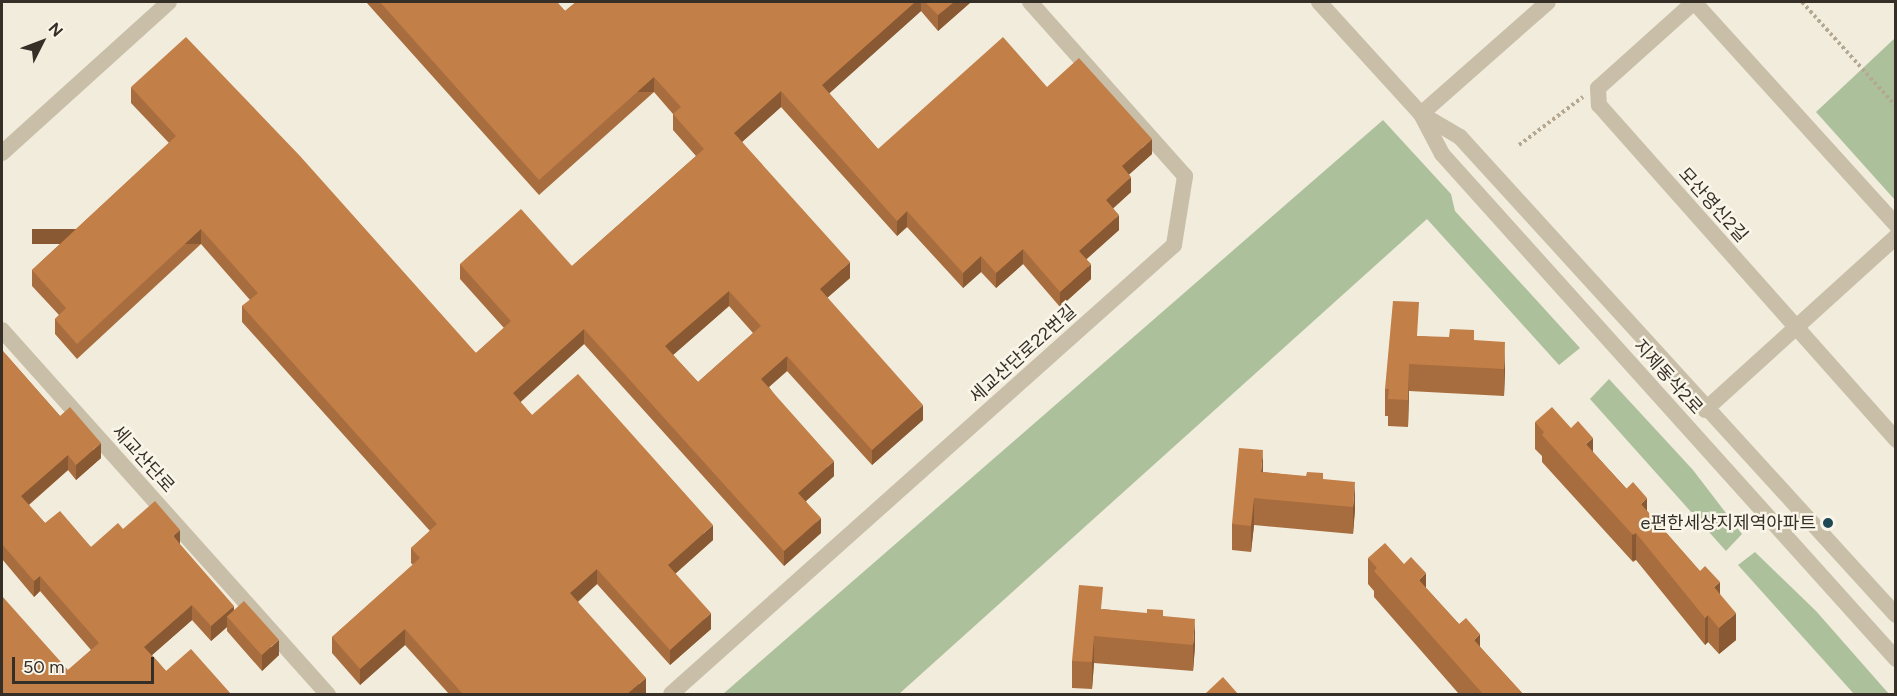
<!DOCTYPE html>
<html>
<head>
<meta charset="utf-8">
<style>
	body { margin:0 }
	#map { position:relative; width:1897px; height:696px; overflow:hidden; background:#f1ecdc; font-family:Figtree,"Noto Sans KR",sans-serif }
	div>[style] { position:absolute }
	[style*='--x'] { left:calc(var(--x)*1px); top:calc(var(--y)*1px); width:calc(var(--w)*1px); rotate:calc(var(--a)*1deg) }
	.green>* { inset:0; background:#adc09c }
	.path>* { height:4px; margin-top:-2px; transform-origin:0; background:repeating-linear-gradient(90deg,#b5a892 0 3px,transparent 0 6px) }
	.minor>* { height:16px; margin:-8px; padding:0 8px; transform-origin:8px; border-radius:8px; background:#c9bea8 }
	.tertiary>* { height:16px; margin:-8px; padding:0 8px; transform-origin:8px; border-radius:8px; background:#c9bea8 }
	.wall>* { inset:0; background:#a86d3e }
	.shaded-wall>* { inset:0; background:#885932; transform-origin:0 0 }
	.building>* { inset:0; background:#c37f48; transform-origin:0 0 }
	.dots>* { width:16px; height:16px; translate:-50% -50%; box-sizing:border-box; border:3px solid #f9f5e8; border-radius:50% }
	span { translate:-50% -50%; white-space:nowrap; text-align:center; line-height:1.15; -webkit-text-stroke:5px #f9f5e8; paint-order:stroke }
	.street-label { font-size:18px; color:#362f28 }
	.poi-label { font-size:18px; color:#362f28 }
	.right { translate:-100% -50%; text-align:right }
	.frame { position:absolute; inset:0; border:3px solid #362f28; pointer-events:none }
	.north { position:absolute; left:12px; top:12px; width:60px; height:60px; -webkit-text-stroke:4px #f9f5e8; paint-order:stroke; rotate:48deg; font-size:16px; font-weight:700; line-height:24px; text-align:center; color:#362f28 }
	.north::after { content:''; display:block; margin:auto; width:21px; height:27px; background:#362f28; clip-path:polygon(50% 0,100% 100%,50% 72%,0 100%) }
	.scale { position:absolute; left:12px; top:657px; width:142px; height:27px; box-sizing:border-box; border:3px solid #362f28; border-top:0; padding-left:8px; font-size:18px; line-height:21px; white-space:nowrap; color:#362f28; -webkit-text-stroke:4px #f9f5e8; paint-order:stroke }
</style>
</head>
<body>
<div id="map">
	<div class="green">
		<i style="clip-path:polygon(1895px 38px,1895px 200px,1816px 112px)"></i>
		<i style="clip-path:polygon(1383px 120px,1451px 194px,1455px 211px,1580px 348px,1559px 365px,1427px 219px,899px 694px,723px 694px)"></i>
		<i style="clip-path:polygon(1609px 379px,1693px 470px,1742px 534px,1726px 551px,1590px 399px)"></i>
		<i style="clip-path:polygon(1755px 552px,1816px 611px,1889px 694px,1854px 694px,1738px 565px)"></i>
	</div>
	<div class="path">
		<i style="--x:1802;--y:2;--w:140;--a:47.9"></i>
		<i style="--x:1519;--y:145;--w:80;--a:-36.9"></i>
	</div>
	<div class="minor">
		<i style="--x:1694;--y:2;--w:129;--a:138.1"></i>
		<i style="--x:1598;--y:88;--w:17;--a:87"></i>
		<i style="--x:1599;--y:105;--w:448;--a:48.4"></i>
		<i style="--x:1694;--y:2;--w:301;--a:47.8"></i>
		<i style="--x:1421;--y:114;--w:169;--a:-41.4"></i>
		<i style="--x:1705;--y:410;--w:258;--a:-42.2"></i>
	</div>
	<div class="tertiary">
		<i style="--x:1319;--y:2;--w:151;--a:47.7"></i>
		<i style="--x:2;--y:153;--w:225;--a:-42.1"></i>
		<i style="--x:2;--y:330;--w:489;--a:48.2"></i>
		<i style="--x:1896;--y:615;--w:647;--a:-132.37"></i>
		<i style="--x:1460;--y:137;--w:45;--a:-149.5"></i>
		<i style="--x:1421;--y:114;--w:45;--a:62.3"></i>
		<i style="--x:1442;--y:154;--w:679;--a:48.04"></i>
		<i style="--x:671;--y:694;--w:674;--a:-41.75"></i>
		<i style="--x:1174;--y:245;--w:70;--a:-80.9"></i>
		<i style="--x:1185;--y:176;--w:233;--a:-131.7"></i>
	</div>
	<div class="wall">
		<i style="clip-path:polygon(evenodd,366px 2px,557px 2px,565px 11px,576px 2px,971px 2px,938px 31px,921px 11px,829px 93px,878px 149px,1047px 87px,1152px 154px,1129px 174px,1131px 192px,1113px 208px,1119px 230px,1086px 259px,1091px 279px,1060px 307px,1023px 264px,996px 288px,981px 272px,963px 288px,907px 227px,897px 236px,781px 107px,742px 142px,850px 278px,827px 298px,923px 420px,872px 465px,787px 371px,769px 387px,834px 476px,806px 501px,821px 533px,784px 566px,584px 344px,520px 402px,532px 415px,713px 540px,675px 574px,711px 629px,670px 665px,597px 584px,578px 602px,646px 693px,644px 694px,449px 694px,405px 645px,360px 685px,332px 653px,332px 637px,413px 565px,411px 563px,411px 548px,430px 531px,242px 322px,242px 306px,250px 300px,201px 244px,77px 359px,55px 334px,55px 319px,59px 315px,32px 286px,32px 270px,169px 143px,131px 103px,131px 87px,476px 353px,504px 328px,460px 279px,460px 264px,572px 266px,696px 156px,673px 130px,673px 114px,654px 92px,539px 195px,366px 2px,729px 306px,753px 333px,698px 382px,673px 355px,729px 306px)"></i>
		<i style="clip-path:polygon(1418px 336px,1474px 340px,1505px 369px,1504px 396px,1409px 391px,1408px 427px,1388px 426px,1388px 416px,1385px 416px,1385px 389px)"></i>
		<i style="clip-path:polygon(2px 350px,60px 416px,101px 458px,76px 480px,68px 470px,29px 505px,45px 523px,91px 547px,123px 529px,180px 545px,234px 610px,279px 655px,262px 671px,227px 631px,227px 627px,211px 641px,192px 620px,152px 655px,166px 671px,231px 694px,2px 694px,68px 670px,91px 650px,40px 591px,34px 597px,2px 559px)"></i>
		<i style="clip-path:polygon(1535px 422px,1593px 452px,1647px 511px,1720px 594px,1736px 640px,1719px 654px,1708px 642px,1705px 645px,1636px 560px,1633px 562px,1542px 462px,1542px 456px,1535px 449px)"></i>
		<i style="clip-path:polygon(1263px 472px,1323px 479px,1355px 509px,1353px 534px,1254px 525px,1251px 552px,1232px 550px,1232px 524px)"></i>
		<i style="clip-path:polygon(1368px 558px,1426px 588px,1523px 694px,1459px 694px,1374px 597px,1374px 591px,1368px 584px)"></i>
		<i style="clip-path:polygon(1103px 609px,1163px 616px,1195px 646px,1193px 671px,1094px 663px,1092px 689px,1072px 688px,1072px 661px)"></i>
	</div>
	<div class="shaded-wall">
		<i style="clip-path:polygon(915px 2px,921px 2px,921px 11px,822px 100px,822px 85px)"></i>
		<i style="clip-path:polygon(954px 2px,971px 2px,938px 31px,938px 15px)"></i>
		<i style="left:654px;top:77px;width:15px;height:154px;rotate:90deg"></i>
		<i style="clip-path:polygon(781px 91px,781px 107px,734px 149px,734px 133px)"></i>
		<i style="clip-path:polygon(1152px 139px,1152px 154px,1122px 181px,1122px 166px)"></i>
		<i style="clip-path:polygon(1131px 177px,1131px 192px,1106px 215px,1106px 200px)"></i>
		<i style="clip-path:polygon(907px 211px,907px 227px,897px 236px,897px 221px)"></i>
		<i style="clip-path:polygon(1119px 215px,1119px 230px,1079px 266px,1079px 251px)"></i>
		<i style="left:201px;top:229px;width:15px;height:169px;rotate:90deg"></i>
		<i style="clip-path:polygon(1023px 249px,1023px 264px,996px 288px,996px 273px)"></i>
		<i style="clip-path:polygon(981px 256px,981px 272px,963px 288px,963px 273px)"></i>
		<i style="clip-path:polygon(850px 262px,850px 278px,820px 304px,820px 289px)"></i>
		<i style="clip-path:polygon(1091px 264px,1091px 279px,1060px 307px,1060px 292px)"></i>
		<i style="clip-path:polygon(729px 291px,729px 306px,665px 362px,665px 346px)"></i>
		<i style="clip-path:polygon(584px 329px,584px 344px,513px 409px,513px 393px)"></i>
		<i style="clip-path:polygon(1505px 342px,1505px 369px,1504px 396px,1504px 369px)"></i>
		<i style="clip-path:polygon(787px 356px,787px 371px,761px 394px,761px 379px)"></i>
		<i style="clip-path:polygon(1409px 364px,1409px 391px,1408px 427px,1408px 400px)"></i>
		<i style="clip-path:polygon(923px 405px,923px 420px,872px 465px,872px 450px)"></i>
		<i style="clip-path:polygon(1593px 438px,1593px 465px,1586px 444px)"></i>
		<i style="clip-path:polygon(101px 443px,101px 458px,76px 480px,76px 465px)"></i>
		<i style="clip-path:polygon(1263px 450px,1263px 477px,1261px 472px)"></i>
		<i style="clip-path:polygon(68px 455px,68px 470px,21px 511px,21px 496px)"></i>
		<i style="clip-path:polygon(834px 461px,834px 476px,798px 508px,798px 493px)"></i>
		<i style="clip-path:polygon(1355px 482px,1355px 509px,1353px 534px,1353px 507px)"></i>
		<i style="clip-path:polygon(1254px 498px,1254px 525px,1251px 552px,1251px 526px)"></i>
		<i style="clip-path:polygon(1647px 498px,1647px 525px,1641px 504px)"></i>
		<i style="clip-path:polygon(821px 518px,821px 533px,784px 566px,784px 551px)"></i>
		<i style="clip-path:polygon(713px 525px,713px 540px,668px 580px,668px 565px)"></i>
		<i style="clip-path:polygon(180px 530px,180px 545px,173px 536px)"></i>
		<i style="left:1636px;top:533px;width:27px;height:4px;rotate:90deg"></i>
		<i style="clip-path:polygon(597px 569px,597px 584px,570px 608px,570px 593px)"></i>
		<i style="clip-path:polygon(1426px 573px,1426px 600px,1419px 580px)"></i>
		<i style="clip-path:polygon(40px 576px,40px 591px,34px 597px,34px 581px)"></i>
		<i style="clip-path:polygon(1720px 582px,1720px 609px,1714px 587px)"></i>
		<i style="clip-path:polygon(192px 605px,192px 620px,144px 662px,144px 647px)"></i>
		<i style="clip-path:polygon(234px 606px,234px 621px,227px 616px,227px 627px,211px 641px,211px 626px)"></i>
		<i style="clip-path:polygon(711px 613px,711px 629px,670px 665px,670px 650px)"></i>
		<i style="clip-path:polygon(1736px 613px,1736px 640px,1719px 654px,1719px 628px)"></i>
		<i style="clip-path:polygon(1708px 615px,1708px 642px,1705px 645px,1705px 618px)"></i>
		<i style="clip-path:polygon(1195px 619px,1195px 646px,1193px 671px,1193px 645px)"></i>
		<i style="clip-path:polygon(405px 629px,405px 645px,360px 685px,360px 669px)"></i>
		<i style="clip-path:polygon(1480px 634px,1480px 661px,1474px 640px)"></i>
		<i style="clip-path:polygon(1094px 636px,1094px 663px,1092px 689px,1092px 662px)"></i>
		<i style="clip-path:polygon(279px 640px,279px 655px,262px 671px,262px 655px)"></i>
		<i style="clip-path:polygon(646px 678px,646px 693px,644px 694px,627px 694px)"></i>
	</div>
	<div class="building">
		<i style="clip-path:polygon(evenodd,380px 2px,557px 2px,565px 11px,576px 2px,915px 2px,822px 85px,878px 149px,1003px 37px,1047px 87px,1079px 58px,1152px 139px,1122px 166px,1131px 177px,1106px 200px,1119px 215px,1079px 251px,1091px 264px,1060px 292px,1023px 249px,996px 273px,981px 256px,963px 273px,907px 211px,897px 221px,781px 91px,734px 133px,850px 262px,820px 289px,923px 405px,872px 450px,787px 356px,761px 379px,834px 461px,798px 493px,821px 518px,784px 551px,584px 329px,513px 393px,532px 415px,578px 374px,713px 525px,668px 565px,711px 613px,670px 650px,597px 569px,570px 593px,646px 678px,627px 694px,461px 694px,462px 693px,405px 629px,360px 669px,332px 637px,420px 558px,411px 548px,437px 524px,242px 306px,258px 293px,201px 229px,77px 344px,55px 319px,66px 308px,32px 270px,176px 136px,131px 87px,186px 37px,300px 156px,476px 353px,511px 321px,460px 264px,521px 209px,572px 266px,704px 149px,673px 114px,681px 107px,654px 77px,539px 180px,380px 2px,729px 291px,761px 326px,698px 382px,665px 346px,729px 291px)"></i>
		<i style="clip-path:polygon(925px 2px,954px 2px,938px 15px)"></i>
		<i style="clip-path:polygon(1393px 301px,1419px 302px,1417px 336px,1449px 337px,1450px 329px,1474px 330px,1474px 340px,1505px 342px,1504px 369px,1409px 364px,1408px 400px,1388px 399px,1389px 389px,1385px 389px)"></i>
		<i style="clip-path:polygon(2px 350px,60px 416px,70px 407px,101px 443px,76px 465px,68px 455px,21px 496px,45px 523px,60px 511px,91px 547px,118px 523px,123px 529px,155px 501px,180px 530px,173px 536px,234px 606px,211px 626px,192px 605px,144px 647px,166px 671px,191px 649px,231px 694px,133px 694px,132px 693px,130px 694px,2px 694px,2px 596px,68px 670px,99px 643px,40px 576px,34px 581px,2px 544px)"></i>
		<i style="clip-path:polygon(1552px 407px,1571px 428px,1578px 421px,1593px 438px,1586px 444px,1626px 489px,1633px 482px,1647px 498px,1641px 504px,1700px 571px,1705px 566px,1720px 582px,1714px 587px,1736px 613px,1719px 628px,1708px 615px,1705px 618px,1636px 533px,1633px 535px,1542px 435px,1544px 432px,1535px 422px)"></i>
		<i style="clip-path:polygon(1239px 448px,1263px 450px,1261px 472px,1306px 476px,1307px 472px,1323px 473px,1323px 479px,1355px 482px,1353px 507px,1254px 498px,1251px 526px,1232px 524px)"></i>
		<i style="clip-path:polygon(1385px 543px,1404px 564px,1411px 557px,1426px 573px,1419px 580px,1459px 624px,1466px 618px,1480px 634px,1474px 640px,1523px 694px,1483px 694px,1374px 571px,1377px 568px,1368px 558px)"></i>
		<i style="clip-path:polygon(1079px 585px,1103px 587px,1101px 609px,1147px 613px,1147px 609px,1163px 610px,1163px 616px,1195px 619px,1193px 645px,1094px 636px,1092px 662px,1072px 661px)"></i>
		<i style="left:244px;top:601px;width:52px;height:23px;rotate:48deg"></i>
		<i style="clip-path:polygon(1223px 677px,1238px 694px,1207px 694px,1206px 693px)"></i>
	</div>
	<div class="dots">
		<i style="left:1828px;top:523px;background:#1f4857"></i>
	</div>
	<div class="street-label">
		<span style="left:1713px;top:205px;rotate:48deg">모산영신2길</span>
		<span style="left:1023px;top:354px;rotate:-42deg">세교산단로22번길</span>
		<span style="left:1668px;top:377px;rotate:48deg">지제동삭2로</span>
		<span style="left:143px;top:459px;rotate:48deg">세교산단로</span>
	</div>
	<div class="poi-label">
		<span class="right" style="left:1816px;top:523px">e편한세상지제역아파트</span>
	</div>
	<div class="frame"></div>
	<div class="north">N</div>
	<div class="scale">50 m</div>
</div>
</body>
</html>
